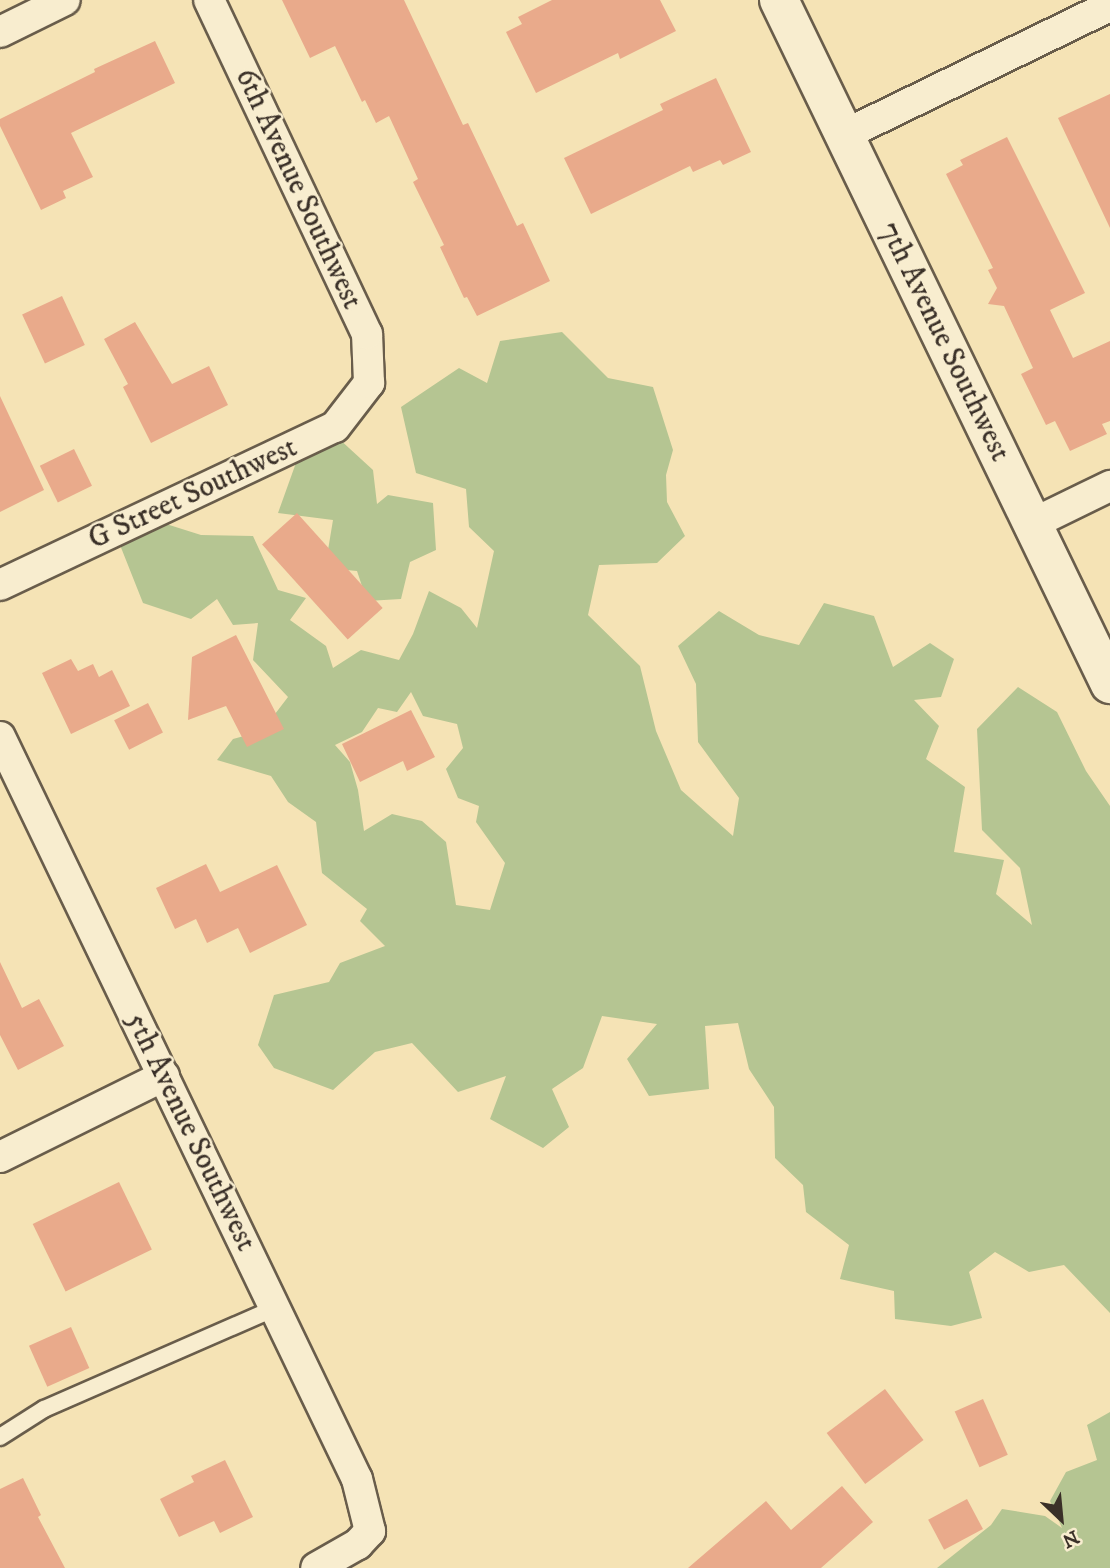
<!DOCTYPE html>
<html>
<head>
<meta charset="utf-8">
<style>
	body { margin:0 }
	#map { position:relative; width:1110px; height:1568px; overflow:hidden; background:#f5e3b5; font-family:"IM FELL DW Pica",serif }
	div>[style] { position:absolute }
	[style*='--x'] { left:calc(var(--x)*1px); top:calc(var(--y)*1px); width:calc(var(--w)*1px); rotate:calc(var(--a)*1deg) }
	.green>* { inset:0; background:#b5c592 }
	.building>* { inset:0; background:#e9aa8b; transform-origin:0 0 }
	.roads { filter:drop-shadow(2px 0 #695d4b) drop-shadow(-2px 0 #695d4b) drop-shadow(0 2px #695d4b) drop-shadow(0 -2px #695d4b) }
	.lane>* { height:16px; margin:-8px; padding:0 8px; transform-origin:8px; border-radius:8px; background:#f8edcf }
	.street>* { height:30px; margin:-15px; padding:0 15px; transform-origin:15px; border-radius:15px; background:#f8edcf }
	.secondary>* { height:38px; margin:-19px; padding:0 19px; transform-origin:19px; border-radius:19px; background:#f8edcf }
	span { translate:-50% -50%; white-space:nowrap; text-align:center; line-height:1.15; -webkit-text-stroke:5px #f8edcf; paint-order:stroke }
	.street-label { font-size:30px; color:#3a3028 }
	.north { position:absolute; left:1026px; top:1484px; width:70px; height:70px; -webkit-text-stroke:5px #f8edcf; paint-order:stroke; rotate:154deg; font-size:19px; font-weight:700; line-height:28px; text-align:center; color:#3a3028 }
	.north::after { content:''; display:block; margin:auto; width:24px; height:32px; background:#3a3028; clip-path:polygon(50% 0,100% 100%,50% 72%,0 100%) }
</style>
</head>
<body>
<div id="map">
	<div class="green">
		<i style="clip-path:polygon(evenodd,562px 332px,608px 378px,653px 387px,673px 450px,666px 475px,667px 502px,685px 536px,657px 563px,599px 565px,588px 615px,640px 666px,656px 731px,681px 790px,733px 836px,739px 798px,698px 742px,696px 684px,678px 646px,719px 611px,759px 635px,799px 645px,824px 603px,874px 616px,893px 667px,930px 643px,954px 659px,941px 697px,914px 700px,939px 726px,926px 759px,965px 787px,954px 852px,1004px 860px,996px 894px,1032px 925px,1020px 868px,982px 830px,977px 729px,1018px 687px,1057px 712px,1086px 771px,1110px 806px,1110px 1313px,1064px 1265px,1029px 1272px,995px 1252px,969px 1272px,982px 1318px,951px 1326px,895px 1319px,894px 1291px,840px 1279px,849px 1245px,806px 1212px,803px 1185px,775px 1158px,774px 1107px,749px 1069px,738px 1023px,705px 1026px,709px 1089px,649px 1096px,627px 1059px,657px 1024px,602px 1016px,583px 1068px,552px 1089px,569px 1127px,543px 1148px,490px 1119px,506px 1076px,458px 1092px,412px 1043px,375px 1052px,333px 1090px,274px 1068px,258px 1045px,274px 995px,329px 982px,340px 963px,385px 946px,360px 921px,367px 909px,322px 873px,316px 822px,288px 802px,271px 776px,217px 760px,233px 739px,262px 731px,288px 697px,253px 660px,258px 623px,233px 625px,217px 599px,191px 619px,143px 603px,120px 545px,163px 523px,201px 535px,253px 536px,278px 590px,306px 598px,290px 620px,326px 646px,333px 668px,361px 650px,399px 660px,413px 634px,429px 591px,461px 608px,477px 628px,494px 551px,469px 527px,466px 489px,416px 473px,401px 407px,459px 368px,487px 383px,500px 341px,562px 332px,411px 692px,423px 716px,457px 724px,463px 748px,446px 769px,458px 798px,479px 806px,476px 822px,505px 863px,490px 910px,456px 905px,446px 842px,422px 821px,392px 814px,364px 831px,358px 790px,350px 762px,335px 745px,362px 732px,378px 708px,397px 712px,411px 692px)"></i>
		<i style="clip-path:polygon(337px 437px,373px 470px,377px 504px,388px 495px,433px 503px,436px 550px,410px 562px,401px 599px,367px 601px,357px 571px,325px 568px,333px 520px,278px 513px,297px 460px)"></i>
		<i style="clip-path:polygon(1110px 1412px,1110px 1568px,937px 1568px,991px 1525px,1002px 1509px,1045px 1516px,1062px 1528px,1050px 1501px,1066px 1472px,1097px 1460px,1087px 1425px)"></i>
	</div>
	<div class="building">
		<i style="clip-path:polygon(282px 0,404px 0,463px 125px,468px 123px,517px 226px,523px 223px,550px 281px,477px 316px,467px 297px,464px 298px,440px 247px,444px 245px,413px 182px,418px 179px,389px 116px,376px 123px,365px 100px,362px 102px,335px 46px,310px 58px)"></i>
		<i style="clip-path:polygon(552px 0,660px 0,676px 31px,620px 59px,618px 53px,536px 93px,506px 32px,522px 24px,518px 17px)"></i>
		<i style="clip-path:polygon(155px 41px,175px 83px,71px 133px,93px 177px,63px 191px,66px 198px,41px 210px,0 126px,0 119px,95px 72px,94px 69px)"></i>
		<i style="clip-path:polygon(716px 78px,751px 152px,723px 165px,720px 160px,693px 172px,690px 166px,591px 214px,564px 158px,663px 110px,660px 104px)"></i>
		<i style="clip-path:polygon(1110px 94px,1110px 228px,1058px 118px)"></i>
		<i style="clip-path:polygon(1007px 137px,1085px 293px,1050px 310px,1073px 358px,1110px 341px,1110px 421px,1102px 424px,1107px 434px,1070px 451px,1055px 421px,1046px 425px,1021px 374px,1033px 368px,1004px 306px,988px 304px,997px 288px,988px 270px,993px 268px,946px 174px,963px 165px,960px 160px)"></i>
		<i style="left:62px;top:296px;width:54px;height:44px;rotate:65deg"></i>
		<i style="clip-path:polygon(135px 322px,172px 384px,209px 366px,228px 405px,151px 443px,123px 387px,128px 384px,104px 339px)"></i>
		<i style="clip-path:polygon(0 396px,44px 490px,0 512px)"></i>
		<i style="left:74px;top:449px;width:41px;height:38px;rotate:64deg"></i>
		<i style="left:297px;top:513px;width:128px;height:47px;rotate:48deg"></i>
		<i style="clip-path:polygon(236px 635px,284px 729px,247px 747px,226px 706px,188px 720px,192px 657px)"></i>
		<i style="clip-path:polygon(71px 659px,78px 671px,93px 664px,99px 677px,112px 670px,130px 706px,71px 734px,42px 673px)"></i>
		<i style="left:148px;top:703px;width:33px;height:38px;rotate:63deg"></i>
		<i style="clip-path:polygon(411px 710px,435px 757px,407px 771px,403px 761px,360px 782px,342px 744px)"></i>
		<i style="clip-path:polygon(206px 864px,220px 892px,277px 865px,307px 925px,250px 953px,238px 928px,207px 943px,196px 919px,175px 929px,156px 888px)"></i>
		<i style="clip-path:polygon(0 962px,22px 1008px,39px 999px,64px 1046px,18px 1070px,0 1035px)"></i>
		<i style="left:119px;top:1182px;width:75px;height:96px;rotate:64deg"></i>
		<i style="left:71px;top:1327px;width:45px;height:46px;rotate:66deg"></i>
		<i style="left:885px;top:1389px;width:64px;height:73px;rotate:53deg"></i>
		<i style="left:983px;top:1399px;width:61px;height:31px;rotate:66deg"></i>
		<i style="clip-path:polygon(225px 1460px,253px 1517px,220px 1533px,214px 1521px,179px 1537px,160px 1499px,194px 1482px,191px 1476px)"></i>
		<i style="clip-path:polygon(23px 1478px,41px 1515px,38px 1517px,65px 1568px,0 1568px,0 1489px)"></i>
		<i style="clip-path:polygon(842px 1486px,873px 1522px,821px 1568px,688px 1568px,766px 1501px,791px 1530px)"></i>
		<i style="left:967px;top:1499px;width:34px;height:44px;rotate:62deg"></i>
	</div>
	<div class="roads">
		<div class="lane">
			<i style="--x:0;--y:1437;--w:52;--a:-32.5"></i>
			<i style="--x:44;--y:1409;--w:252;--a:-23.6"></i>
		</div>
		<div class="street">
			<i style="--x:0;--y:32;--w:72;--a:-26.2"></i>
			<i style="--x:844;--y:135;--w:296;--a:-25.9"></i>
			<i style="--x:1032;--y:524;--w:87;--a:-26"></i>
			<i style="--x:0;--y:585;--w:370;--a:-25.3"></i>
			<i style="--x:335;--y:427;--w:56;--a:-52.3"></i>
			<i style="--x:369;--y:383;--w:49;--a:-92.3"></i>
			<i style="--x:367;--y:334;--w:369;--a:-115.3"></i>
			<i style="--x:0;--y:737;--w:823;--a:64.31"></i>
			<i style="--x:357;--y:1479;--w:54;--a:76"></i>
			<i style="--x:370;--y:1531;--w:18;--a:133"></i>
			<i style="--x:358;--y:1544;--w:48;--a:150.3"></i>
			<i style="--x:0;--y:1157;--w:183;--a:-26.3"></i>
		</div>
		<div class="secondary">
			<i style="--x:779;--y:0;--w:760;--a:64.18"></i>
		</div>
	</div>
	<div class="street-label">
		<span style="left:298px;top:189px;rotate:65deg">6th Avenue Southwest</span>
		<span style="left:944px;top:342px;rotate:64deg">7th Avenue Southwest</span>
		<span style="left:193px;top:494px;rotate:-25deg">G Street Southwest</span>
		<span style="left:190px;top:1132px;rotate:64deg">5th Avenue Southwest</span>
	</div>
	<div class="north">N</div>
</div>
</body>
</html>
